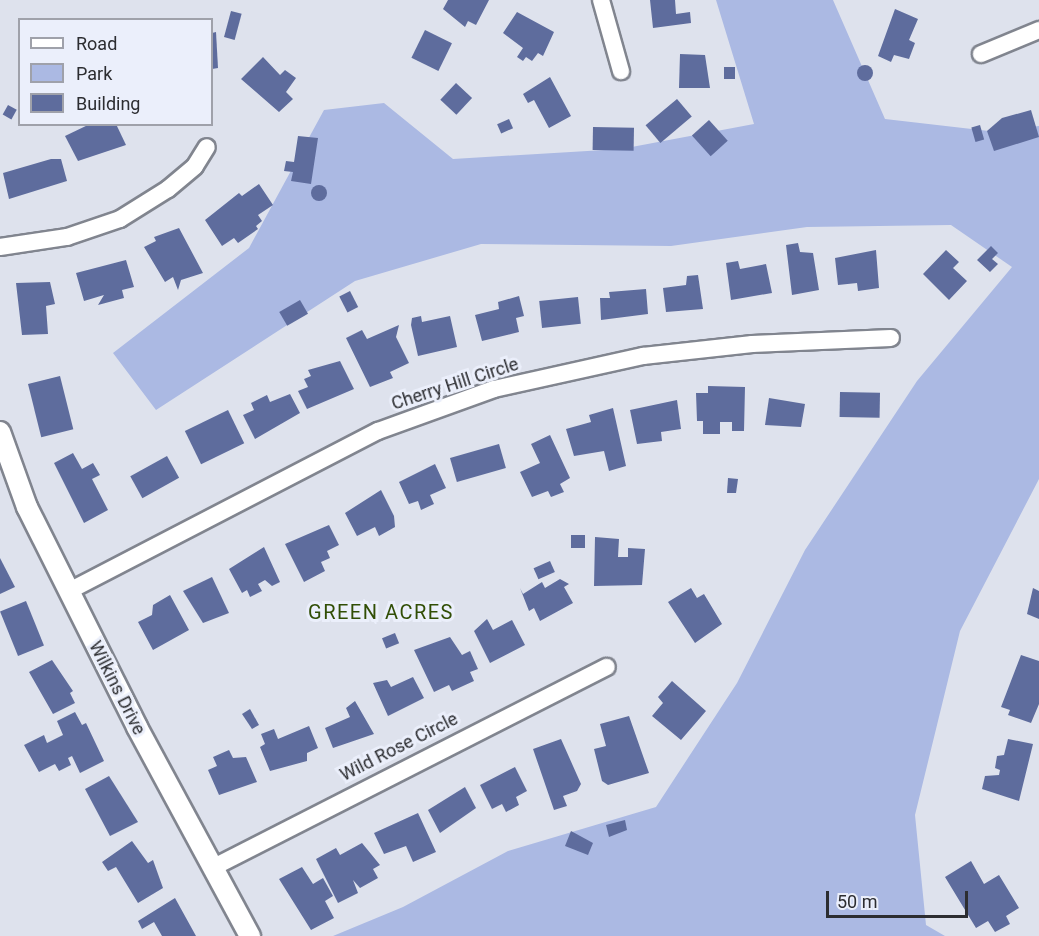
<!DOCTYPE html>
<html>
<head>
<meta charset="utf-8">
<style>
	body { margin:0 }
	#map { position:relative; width:1039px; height:936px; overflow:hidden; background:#dee2ed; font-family:Roboto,sans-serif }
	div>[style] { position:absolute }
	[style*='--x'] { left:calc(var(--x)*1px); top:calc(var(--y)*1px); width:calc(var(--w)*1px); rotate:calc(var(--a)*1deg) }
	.green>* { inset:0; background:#abb9e3 }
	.building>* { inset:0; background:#5e6c9d; transform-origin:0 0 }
	.round { border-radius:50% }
	.roads { filter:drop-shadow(2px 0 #81858f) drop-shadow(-2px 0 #81858f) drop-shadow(0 2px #81858f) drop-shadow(0 -2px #81858f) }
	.minor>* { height:16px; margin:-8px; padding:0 8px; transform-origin:8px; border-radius:8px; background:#fff }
	.tertiary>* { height:20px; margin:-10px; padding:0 10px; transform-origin:10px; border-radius:10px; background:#fff }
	span { translate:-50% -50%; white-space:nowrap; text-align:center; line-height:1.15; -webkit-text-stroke:6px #ebeffb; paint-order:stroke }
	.street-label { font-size:18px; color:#2c2d31 }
	.neighbourhood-label { font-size:20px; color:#314e06; letter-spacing:1.5px }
	.legend { position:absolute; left:18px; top:18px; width:195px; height:108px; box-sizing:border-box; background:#ebeffb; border:2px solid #9fa1aa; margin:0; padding:8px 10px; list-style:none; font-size:18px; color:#2c2d31 }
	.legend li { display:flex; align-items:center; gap:12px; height:30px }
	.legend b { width:30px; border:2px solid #9fa1aa }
	.scale { position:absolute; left:826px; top:891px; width:142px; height:27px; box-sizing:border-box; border:3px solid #2c2d31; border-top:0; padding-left:8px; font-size:18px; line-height:21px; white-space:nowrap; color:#2c2d31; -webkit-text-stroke:4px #ebeffb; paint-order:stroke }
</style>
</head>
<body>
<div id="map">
	<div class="green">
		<i style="clip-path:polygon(716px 0,833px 0,885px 119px,989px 131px,1039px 126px,1039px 479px,960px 631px,915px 815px,926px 925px,945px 936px,333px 936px,403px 907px,508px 851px,656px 807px,737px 683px,805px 550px,917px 381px,1012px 267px,951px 225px,807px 227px,671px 246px,481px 244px,355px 281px,156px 410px,113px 353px,249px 248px,324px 110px,384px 103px,453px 159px,621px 149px,754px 124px)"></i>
	</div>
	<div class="building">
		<i style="clip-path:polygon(448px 0,489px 0,476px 25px,468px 21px,465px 27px,443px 9px)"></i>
		<i style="clip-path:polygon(650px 0,675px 0,676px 14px,690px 12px,691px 23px,653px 28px)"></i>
		<i style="clip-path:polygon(895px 9px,918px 19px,909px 40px,915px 43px,909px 59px,894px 55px,891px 62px,878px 56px)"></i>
		<i style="left:231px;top:11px;width:11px;height:27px;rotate:15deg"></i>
		<i style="clip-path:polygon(517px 12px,554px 32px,543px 56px,538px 53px,532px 61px,526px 57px,523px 61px,517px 57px,523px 48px,503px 33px)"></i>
		<i style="left:425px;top:30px;width:30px;height:31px;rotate:26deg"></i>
		<i style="clip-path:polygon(216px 32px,218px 68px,212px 69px,212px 33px)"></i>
		<i style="clip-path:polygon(680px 54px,705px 55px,710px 88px,679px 88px)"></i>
		<i style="clip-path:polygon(263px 57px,280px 75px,285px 70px,296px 78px,286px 92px,293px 99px,279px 112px,241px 79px)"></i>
		<i class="round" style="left:857px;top:65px;width:16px;height:16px"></i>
		<i style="left:724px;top:67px;width:11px;height:12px"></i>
		<i style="clip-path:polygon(550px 77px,571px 116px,549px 128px,534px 100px,528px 103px,523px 94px)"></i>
		<i style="left:456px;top:83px;width:22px;height:23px;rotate:43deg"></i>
		<i style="left:677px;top:99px;width:23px;height:41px;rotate:50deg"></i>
		<i style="left:8px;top:105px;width:10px;height:11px;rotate:29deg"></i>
		<i style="clip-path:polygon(1031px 110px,1039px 137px,994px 151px,987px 131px,1002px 118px)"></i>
		<i style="left:509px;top:119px;width:10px;height:13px;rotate:66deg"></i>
		<i style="left:709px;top:120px;width:28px;height:23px;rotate:48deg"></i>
		<i style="clip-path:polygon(90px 124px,116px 124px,126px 145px,78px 161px,65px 136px)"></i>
		<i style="left:980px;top:125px;width:15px;height:9px;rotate:74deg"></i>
		<i style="left:593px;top:127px;width:41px;height:23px;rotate:1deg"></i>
		<i style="clip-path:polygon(298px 136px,318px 138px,311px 184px,291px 181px,293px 172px,284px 171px,286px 161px,294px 162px)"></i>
		<i style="clip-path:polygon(51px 159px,61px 159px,67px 181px,9px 199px,3px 173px)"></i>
		<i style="clip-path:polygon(259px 184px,273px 205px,258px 215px,262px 221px,256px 226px,258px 229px,238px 243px,234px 238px,222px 246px,205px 220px,239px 193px,242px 196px)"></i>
		<i class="round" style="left:311px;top:185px;width:16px;height:16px"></i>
		<i style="clip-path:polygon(179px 228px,203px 273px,181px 280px,178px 290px,173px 277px,165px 282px,144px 247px,156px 241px,154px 237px)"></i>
		<i style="clip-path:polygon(798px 243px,800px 252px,813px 253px,819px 290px,792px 295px,786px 245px)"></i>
		<i style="clip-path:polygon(991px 246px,998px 253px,992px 259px,998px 264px,990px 272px,977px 260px)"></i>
		<i style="clip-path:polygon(876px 250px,879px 288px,858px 291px,857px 283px,838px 285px,835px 258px)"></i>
		<i style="clip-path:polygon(946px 250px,959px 262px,953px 268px,967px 281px,949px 300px,923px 274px)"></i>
		<i style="clip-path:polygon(126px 260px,134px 287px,122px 290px,124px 298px,98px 305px,104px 295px,84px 301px,76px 273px)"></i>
		<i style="clip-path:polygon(738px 261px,740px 269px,766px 264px,772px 293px,731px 300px,726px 263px)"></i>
		<i style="clip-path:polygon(698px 275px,703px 309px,666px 312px,663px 288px,686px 285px,687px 276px)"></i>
		<i style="clip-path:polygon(50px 282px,55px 304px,46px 306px,48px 334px,22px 335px,16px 283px)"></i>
		<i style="clip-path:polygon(646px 289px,648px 314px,601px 320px,600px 298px,610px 298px,609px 292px)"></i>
		<i style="left:350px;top:291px;width:18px;height:12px;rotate:63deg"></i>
		<i style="clip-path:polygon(519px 296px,524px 316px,516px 318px,519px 332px,482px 341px,475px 315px,499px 309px,498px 302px)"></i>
		<i style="left:578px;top:297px;width:27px;height:39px;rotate:84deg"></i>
		<i style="left:300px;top:300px;width:16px;height:24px;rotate:60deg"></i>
		<i style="clip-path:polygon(421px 316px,422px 322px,450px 316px,457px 347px,418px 356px,411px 325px,412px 318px)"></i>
		<i style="clip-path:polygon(399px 325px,396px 337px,409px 363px,390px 372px,393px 378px,370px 387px,346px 338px,362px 330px,367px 339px)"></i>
		<i style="clip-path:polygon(340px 361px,354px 389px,307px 409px,298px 391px,308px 387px,304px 379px,311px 376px,308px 370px)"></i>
		<i style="left:60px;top:376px;width:55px;height:33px;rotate:76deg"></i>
		<i style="clip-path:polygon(708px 386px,745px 387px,744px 431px,732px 431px,732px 422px,720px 422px,720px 434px,703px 434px,703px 421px,697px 421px,696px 393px,708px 393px)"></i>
		<i style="left:840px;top:392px;width:40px;height:25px;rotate:1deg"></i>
		<i style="clip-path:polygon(290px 394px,300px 413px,255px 439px,243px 415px,254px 410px,251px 403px,267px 395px,270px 402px)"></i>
		<i style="clip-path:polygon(769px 398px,805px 404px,801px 427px,765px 425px)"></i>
		<i style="clip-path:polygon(677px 400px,681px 429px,661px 432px,662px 441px,637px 444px,630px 410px)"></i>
		<i style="clip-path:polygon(613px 408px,626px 466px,609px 471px,604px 451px,574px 456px,566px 429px,591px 422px,589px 415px)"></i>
		<i style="left:228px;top:410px;width:37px;height:48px;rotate:64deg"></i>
		<i style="clip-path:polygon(550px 435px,570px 478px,560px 484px,564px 492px,551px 497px,548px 491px,532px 497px,520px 472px,540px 463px,531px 444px)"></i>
		<i style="left:499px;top:444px;width:25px;height:51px;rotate:74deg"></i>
		<i style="clip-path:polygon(73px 453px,82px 469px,93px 463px,100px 475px,92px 479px,108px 510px,84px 523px,54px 463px)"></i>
		<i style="left:167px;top:456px;width:25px;height:42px;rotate:61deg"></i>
		<i style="clip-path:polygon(435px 464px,446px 488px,430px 495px,434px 504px,421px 510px,418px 501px,409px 504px,399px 482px)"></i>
		<i style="clip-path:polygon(728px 478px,738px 479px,736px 493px,727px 493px)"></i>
		<i style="clip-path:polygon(381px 490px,394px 516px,395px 527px,379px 536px,375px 527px,357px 536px,345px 513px)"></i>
		<i style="clip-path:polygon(329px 525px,339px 545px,327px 551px,330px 558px,321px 562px,325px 571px,304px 582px,285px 544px)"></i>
		<i style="left:571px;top:535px;width:14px;height:13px"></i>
		<i style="clip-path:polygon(595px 537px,619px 539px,618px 557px,628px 557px,628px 548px,645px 549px,642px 585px,594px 586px)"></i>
		<i style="clip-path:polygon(264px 547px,280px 582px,272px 586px,265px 580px,258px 584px,262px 591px,250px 597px,247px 590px,242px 593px,229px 569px)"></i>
		<i style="clip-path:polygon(0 558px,15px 587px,0 594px)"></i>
		<i style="left:550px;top:561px;width:12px;height:18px;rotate:66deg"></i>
		<i style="clip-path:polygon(212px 577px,229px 613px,203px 623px,183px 591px)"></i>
		<i style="clip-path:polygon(560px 579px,569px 584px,564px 587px,573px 603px,540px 621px,534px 608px,529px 611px,520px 588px,523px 594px,542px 582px,545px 588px)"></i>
		<i style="clip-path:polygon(691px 588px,697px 598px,704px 594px,722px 624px,695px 643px,668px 602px)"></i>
		<i style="clip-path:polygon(1033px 588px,1039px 591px,1039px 619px,1027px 614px)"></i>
		<i style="clip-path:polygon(170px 595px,189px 630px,153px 650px,138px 622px,152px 615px,153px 605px)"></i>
		<i style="left:26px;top:601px;width:48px;height:28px;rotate:68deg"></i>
		<i style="clip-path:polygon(487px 619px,493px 630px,512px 620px,525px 645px,490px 663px,474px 631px)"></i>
		<i style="left:395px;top:633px;width:11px;height:14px;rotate:68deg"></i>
		<i style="clip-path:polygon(450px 637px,462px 655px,470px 651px,478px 669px,470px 672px,474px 681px,452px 691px,449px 685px,434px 692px,414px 650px)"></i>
		<i style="clip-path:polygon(1021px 655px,1039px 661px,1039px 704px,1031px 723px,1008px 715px,1010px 710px,1001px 707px)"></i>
		<i style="clip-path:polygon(52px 660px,73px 691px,70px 693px,75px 703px,53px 714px,29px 672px)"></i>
		<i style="clip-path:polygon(413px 677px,424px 698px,388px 716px,373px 683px,387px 680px,391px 687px)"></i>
		<i style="clip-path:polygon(672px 681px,706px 711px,681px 740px,652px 716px,663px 703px,658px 697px)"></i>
		<i style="clip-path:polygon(355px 701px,374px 734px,333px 748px,325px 728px,350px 717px,346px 708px)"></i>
		<i style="clip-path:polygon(250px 709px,259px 725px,252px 729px,242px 714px)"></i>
		<i style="clip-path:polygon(75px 712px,82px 725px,86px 723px,104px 761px,80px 773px,72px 756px,68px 758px,71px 765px,59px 771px,55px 764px,39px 772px,24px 745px,44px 735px,47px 743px,63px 735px,57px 721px)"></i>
		<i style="clip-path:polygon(629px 716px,649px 773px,608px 785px,602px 781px,594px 749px,606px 746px,600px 724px)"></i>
		<i style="clip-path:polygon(309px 726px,318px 748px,307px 753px,307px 761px,270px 771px,260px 747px,265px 744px,261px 734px,274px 729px,278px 739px)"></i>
		<i style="clip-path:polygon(561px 739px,581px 784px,577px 791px,563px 796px,567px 806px,554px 810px,533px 749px)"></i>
		<i style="clip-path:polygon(1008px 739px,1033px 744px,1019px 801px,982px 789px,985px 776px,999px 775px,1000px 770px,995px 768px,997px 756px,1004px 755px)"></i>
		<i style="clip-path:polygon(229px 750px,233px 758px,246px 757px,257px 782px,219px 795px,208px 770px,217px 766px,213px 757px)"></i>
		<i style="clip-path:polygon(515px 767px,527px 791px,516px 797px,519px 805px,506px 812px,502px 804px,492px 809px,480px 785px)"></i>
		<i style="clip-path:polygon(109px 776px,138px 822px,110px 836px,85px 789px)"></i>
		<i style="clip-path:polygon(465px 787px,476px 808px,440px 833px,428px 810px)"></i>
		<i style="clip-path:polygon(418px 813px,436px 852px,413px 862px,406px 846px,384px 854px,374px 833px)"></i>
		<i style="clip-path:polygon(625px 820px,627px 830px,609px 837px,606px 825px)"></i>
		<i style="clip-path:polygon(571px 831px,593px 843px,588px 855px,565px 846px)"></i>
		<i style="clip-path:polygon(132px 841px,148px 863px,153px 860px,163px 888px,138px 903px,116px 867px,108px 871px,102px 862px)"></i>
		<i style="clip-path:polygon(362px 843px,380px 865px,373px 869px,378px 878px,360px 888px,353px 880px,358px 893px,338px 903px,316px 859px,336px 848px,340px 855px)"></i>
		<i style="clip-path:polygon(971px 861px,984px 884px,999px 875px,1019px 908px,1006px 916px,1010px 924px,995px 932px,988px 921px,976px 928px,945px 877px)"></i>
		<i style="clip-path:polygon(302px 867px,313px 884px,323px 878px,333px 896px,325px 901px,334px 918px,311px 930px,279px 879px)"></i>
		<i style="clip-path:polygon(175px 898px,196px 936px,162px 936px,154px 922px,142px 929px,138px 921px)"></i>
	</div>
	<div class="roads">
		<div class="minor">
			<i style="--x:601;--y:0;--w:74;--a:74.3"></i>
			<i style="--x:981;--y:54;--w:63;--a:-22.5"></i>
			<i style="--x:0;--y:247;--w:68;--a:-8.5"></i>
			<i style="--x:67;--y:237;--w:56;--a:-18.8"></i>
			<i style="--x:120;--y:219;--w:57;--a:-32"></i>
			<i style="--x:168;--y:189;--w:35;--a:-40"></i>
			<i style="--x:195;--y:166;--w:22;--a:-58"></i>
			<i style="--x:69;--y:591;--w:348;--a:-27.4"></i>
			<i style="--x:378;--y:431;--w:123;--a:-19.9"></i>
			<i style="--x:494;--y:389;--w:153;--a:-12.5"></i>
			<i style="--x:643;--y:356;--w:110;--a:-6.3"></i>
			<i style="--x:752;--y:344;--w:139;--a:-2.5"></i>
			<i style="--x:212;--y:868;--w:443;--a:-27"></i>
		</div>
		<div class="tertiary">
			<i style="--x:0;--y:432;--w:80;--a:70.2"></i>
			<i style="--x:27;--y:507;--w:246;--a:63.4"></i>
			<i style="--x:137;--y:727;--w:238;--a:61.6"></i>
		</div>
	</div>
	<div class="street-label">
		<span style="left:455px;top:384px;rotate:-18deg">Cherry Hill Circle</span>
		<span style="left:117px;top:688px;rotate:63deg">Wilkins Drive</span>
		<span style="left:399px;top:747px;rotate:-27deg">Wild Rose Circle</span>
	</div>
	<div class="neighbourhood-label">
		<span style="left:381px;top:612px">GREEN ACRES</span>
	</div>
	<ul class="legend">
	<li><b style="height:8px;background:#fff"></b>Road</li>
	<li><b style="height:16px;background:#abb9e3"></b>Park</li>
	<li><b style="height:16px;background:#5e6c9d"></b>Building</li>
	</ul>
	<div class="scale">50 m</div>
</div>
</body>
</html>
